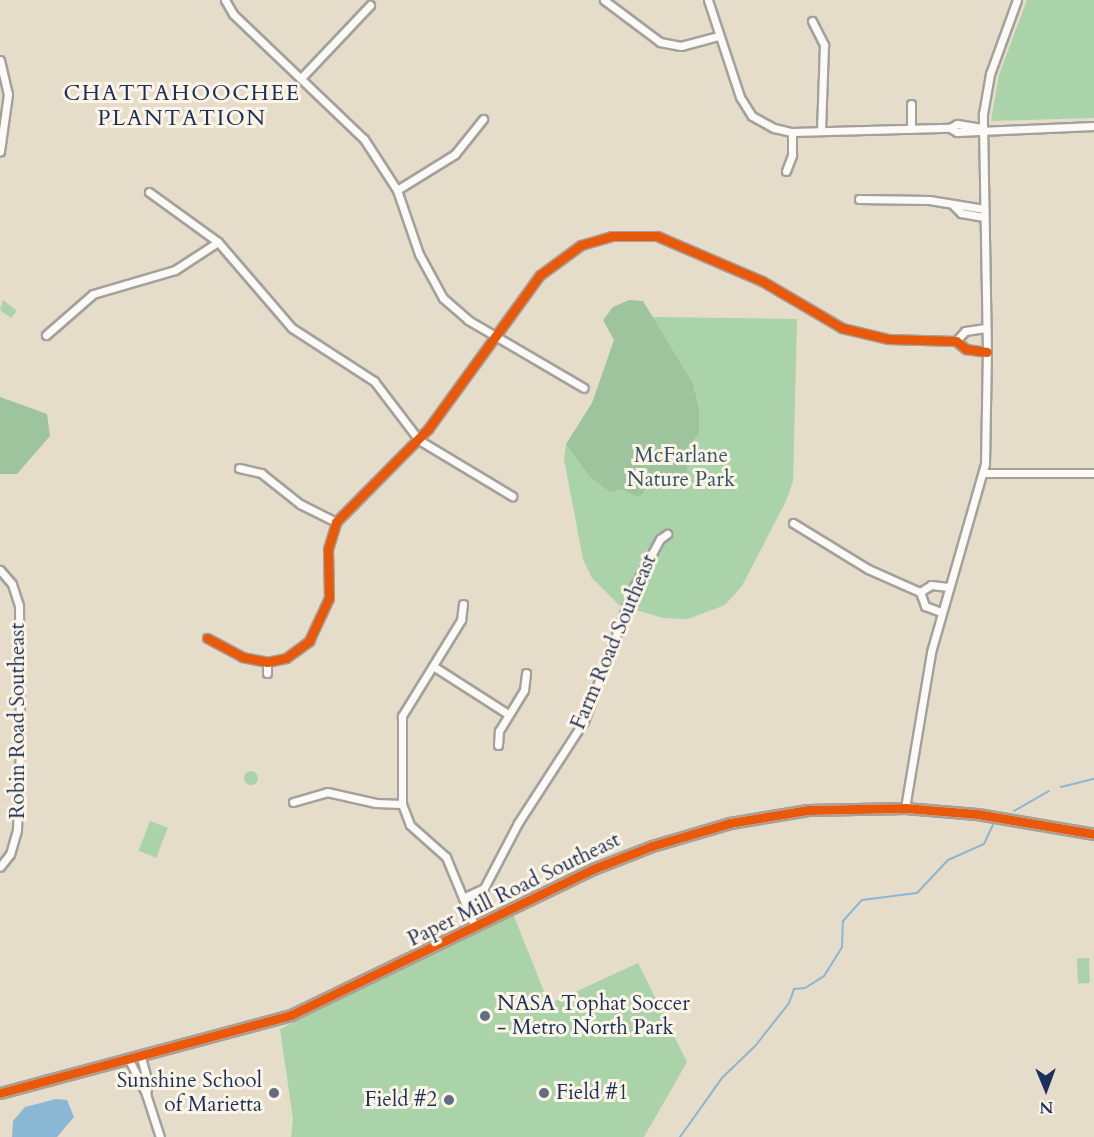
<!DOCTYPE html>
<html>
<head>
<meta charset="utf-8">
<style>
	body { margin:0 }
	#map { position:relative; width:1094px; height:1137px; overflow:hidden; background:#e5dcc9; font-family:Cardo,serif }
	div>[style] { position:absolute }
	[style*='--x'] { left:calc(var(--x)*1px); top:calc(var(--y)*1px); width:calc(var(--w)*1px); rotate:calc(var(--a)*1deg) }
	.green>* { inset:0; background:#aad3a9; transform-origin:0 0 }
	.round { border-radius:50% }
	.forest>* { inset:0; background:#9ec49e }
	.water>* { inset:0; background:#8ab7d4 }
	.stream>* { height:2px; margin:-1px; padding:0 1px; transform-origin:1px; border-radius:1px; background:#8ab7d4 }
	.roads { filter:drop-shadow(2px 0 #a4a19c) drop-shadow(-2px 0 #a4a19c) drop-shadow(0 2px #a4a19c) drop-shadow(0 -2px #a4a19c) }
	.street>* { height:7px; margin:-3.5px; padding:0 3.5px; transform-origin:3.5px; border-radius:3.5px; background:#fbfaf7 }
	.secondary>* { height:9px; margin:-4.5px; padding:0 4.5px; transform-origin:4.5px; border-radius:4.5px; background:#fbfaf7 }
	.cycleway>* { height:9px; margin:-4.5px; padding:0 4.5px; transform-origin:4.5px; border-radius:4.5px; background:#e8590c }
	.dots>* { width:16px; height:16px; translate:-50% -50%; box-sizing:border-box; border:3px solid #fcf5e5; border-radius:50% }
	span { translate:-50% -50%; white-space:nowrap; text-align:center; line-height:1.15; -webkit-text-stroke:6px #fcf5e5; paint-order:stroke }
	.park-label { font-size:21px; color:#33566a }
	.street-label { font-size:21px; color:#1b2f5e }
	.poi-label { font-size:21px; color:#1b2f5e }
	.left { translate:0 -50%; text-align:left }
	.right { translate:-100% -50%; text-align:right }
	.neighbourhood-label { font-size:22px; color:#1b2f5e; letter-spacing:1.5px }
	.north { position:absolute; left:1016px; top:1059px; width:60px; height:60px; -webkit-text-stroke:4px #fcf5e5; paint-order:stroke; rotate:179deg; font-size:16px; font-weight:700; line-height:24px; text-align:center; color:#1b2f5e }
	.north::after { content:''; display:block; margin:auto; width:21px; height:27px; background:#1b2f5e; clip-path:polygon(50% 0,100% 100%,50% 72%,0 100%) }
</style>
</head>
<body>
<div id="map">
	<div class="green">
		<i style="clip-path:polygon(1027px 0,1094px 0,1094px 118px,991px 121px,999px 75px)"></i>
		<i style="clip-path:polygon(3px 300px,17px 311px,11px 318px,0 310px)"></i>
		<i style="clip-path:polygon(653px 317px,797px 319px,793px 481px,786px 501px,742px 586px,725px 605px,688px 619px,663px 618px,619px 605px,592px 578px,583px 559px,564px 459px,566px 445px,641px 324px)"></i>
		<i class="round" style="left:244px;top:771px;width:14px;height:14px"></i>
		<i style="left:150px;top:821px;width:19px;height:32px;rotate:21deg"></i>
		<i style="clip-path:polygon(513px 914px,549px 1004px,638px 963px,687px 1062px,644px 1137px,291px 1137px,293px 1119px,280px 1029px)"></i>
		<i style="left:1089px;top:958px;width:25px;height:12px;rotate:88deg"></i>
	</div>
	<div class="forest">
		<i style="clip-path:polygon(629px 300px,643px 301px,693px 384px,699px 409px,699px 433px,681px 455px,687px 466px,687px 476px,675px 479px,653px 474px,644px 480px,644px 492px,638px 497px,621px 489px,610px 492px,590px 477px,566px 444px,592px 403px,614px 340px,603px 320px,613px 307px)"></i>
		<i style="clip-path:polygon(0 397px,47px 414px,50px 436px,17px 474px,0 474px)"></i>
	</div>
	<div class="water">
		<i style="clip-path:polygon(56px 1099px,67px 1100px,74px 1117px,57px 1137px,12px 1137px,13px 1121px,25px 1107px)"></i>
	</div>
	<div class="stream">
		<i style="--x:1061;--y:787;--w:34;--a:-14"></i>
		<i style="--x:1014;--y:811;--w:40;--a:-29.7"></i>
		<i style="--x:680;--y:1137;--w:72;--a:-54.6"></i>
		<i style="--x:722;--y:1078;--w:47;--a:-44.1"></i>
		<i style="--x:756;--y:1045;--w:53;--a:-51.8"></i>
		<i style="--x:789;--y:1003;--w:15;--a:-70"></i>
		<i style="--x:794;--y:989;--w:11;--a:-5"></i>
		<i style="--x:805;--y:988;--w:22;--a:-32"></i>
		<i style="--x:824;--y:976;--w:34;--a:-58"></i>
		<i style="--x:842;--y:947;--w:26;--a:-88"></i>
		<i style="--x:843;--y:921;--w:28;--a:-48"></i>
		<i style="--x:862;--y:900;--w:55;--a:-7.3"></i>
		<i style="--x:917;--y:893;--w:45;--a:-46.8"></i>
		<i style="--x:948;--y:860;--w:39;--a:-24"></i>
		<i style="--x:984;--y:844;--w:21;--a:-65"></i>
	</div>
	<div class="roads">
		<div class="street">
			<i style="--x:225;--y:0;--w:16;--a:60"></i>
			<i style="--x:233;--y:14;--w:181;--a:43.7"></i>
			<i style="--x:364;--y:139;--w:61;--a:57.1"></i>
			<i style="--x:397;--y:190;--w:68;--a:71"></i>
			<i style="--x:419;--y:254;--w:50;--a:61.4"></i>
			<i style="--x:443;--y:298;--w:33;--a:41"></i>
			<i style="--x:468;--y:320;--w:134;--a:30.4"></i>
			<i style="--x:604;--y:0;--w:70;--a:36.9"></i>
			<i style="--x:660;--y:42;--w:21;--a:11"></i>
			<i style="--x:681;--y:46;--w:38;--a:-15"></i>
			<i style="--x:708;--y:0;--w:102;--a:71.7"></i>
			<i style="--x:740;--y:97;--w:22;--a:58"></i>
			<i style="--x:752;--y:116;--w:25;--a:29"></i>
			<i style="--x:774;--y:128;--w:18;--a:13"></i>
			<i style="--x:792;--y:132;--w:158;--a:-1.5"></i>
			<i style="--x:950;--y:128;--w:8;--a:30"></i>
			<i style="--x:957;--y:132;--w:137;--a:-2.5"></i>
			<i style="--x:812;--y:21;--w:27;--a:63"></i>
			<i style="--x:824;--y:45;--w:86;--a:92"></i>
			<i style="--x:0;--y:60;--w:35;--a:77"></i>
			<i style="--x:8;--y:94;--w:58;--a:98"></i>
			<i style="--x:302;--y:77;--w:99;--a:-46.6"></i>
			<i style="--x:911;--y:104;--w:25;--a:90"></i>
			<i style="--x:950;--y:128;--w:8;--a:-30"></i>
			<i style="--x:957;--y:124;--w:25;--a:9"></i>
			<i style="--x:786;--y:171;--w:17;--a:-69"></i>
			<i style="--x:792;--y:155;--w:23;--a:-90"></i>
			<i style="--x:397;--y:190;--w:68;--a:-31.8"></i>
			<i style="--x:455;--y:154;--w:45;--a:-51.3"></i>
			<i style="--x:149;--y:192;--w:85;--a:35.9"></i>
			<i style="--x:218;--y:242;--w:113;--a:49.3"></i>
			<i style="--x:292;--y:328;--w:98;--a:32.9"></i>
			<i style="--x:374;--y:381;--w:74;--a:52.7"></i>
			<i style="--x:419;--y:440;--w:109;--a:31.1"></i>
			<i style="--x:859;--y:199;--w:70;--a:0.8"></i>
			<i style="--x:929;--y:200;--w:56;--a:9.3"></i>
			<i style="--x:954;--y:206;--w:10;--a:45"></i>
			<i style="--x:961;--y:213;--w:23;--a:10"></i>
			<i style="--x:46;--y:335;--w:62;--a:-41.1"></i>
			<i style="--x:93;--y:294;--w:85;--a:-16.3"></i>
			<i style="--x:175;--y:270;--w:51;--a:-33.1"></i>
			<i style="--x:956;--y:341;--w:13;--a:-48"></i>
			<i style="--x:965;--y:331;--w:21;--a:-8"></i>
			<i style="--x:239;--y:468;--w:23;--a:13"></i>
			<i style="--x:261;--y:473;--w:50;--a:38.5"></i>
			<i style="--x:300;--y:504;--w:40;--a:26.6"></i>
			<i style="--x:984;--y:473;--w:110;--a:0"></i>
			<i style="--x:793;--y:523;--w:88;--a:31.5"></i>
			<i style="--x:868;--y:569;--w:57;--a:23.9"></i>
			<i style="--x:0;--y:570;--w:18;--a:49"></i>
			<i style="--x:12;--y:584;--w:23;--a:72"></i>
			<i style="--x:19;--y:606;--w:142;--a:89.6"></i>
			<i style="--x:20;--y:748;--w:82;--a:92.1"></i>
			<i style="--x:17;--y:830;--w:25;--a:106"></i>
			<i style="--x:10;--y:854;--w:16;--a:128"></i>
			<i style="--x:920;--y:592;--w:15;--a:70"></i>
			<i style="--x:925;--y:606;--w:17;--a:21"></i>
			<i style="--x:920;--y:592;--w:13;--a:-32"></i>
			<i style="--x:931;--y:585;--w:17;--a:7"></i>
			<i style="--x:463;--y:604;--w:16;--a:97"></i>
			<i style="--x:461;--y:620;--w:113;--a:121.6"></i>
			<i style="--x:402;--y:716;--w:88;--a:90"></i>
			<i style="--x:402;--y:804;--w:22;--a:69"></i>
			<i style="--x:410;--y:825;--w:48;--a:41.6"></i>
			<i style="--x:446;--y:857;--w:76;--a:67.5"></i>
			<i style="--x:207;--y:638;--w:40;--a:28"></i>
			<i style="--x:242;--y:657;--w:25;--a:11"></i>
			<i style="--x:267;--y:662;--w:19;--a:-12"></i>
			<i style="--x:286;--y:658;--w:29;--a:-36"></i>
			<i style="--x:309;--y:641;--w:47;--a:-65.1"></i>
			<i style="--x:329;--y:598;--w:49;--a:-91.2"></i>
			<i style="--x:328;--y:549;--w:28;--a:-73"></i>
			<i style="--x:336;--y:522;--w:131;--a:-45.3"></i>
			<i style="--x:428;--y:429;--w:190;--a:-54"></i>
			<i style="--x:540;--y:275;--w:51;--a:-36.2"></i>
			<i style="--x:581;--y:245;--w:32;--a:-16"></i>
			<i style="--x:612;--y:236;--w:45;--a:0"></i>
			<i style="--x:657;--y:236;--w:114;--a:23.2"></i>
			<i style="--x:762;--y:281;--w:93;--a:30.4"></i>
			<i style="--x:842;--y:328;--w:47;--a:13.4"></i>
			<i style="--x:888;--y:339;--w:68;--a:1.7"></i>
			<i style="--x:956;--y:341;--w:13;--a:39"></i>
			<i style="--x:966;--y:349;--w:21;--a:8"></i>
			<i style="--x:267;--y:662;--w:11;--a:90"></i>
			<i style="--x:433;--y:666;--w:89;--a:32.6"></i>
			<i style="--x:498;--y:745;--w:14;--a:-86"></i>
			<i style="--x:499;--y:731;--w:48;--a:-58.6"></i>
			<i style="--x:524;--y:690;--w:17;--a:-83"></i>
			<i style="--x:293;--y:802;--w:35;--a:-16"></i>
			<i style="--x:327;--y:792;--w:50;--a:12.7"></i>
			<i style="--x:376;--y:803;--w:26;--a:2"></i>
			<i style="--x:905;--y:808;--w:158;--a:-80.5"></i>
			<i style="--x:931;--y:652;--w:196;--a:-74"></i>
			<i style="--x:985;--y:464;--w:112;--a:-89"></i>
			<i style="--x:987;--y:352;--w:238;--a:-91"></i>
			<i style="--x:983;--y:114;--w:41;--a:-80.1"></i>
			<i style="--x:990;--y:74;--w:79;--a:-70"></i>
			<i style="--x:463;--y:898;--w:23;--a:-25"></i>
			<i style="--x:484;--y:888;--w:73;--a:-62.4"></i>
			<i style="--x:518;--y:823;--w:121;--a:-57.1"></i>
			<i style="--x:584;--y:721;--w:143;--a:-69.5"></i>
			<i style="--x:634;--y:587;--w:55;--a:-61.6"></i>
			<i style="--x:660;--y:539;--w:9;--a:-36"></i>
			<i style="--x:141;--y:1057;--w:27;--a:75"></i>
			<i style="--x:148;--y:1083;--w:11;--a:100"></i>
			<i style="--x:146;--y:1094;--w:45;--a:72"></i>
			<i style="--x:129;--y:1060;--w:38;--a:63"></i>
		</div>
		<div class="secondary">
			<i style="--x:0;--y:1093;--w:301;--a:-15"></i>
			<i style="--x:291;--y:1015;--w:335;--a:-25.8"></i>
			<i style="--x:593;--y:869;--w:63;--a:-21.3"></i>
			<i style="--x:652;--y:846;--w:81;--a:-16.4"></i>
			<i style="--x:730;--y:823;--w:79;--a:-9.5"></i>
			<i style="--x:808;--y:810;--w:97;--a:-1.2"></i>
			<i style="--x:905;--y:808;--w:72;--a:4.8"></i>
			<i style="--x:977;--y:814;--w:119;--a:9.7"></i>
		</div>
	</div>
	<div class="cycleway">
		<i style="--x:207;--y:638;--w:40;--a:28"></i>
		<i style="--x:242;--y:657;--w:25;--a:11"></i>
		<i style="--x:267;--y:662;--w:19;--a:-12"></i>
		<i style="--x:286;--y:658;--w:29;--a:-36"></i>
		<i style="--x:309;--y:641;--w:47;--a:-65.1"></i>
		<i style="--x:329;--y:598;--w:49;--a:-91.2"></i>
		<i style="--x:328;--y:549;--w:28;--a:-73"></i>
		<i style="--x:336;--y:522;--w:131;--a:-45.3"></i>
		<i style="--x:428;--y:429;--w:190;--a:-54"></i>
		<i style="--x:540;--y:275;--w:51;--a:-36.2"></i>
		<i style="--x:581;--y:245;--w:32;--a:-16"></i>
		<i style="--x:612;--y:236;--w:45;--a:0"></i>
		<i style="--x:657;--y:236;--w:114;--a:23.2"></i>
		<i style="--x:762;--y:281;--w:93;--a:30.4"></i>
		<i style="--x:842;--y:328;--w:47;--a:13.4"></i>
		<i style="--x:888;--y:339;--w:68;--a:1.7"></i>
		<i style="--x:956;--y:341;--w:13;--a:39"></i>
		<i style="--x:966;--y:349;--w:21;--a:8"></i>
		<i style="--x:0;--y:1093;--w:301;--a:-15"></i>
		<i style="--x:291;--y:1015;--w:335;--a:-25.8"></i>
		<i style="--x:593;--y:869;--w:63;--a:-21.3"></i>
		<i style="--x:652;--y:846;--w:81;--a:-16.4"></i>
		<i style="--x:730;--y:823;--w:79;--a:-9.5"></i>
		<i style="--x:808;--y:810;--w:97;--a:-1.2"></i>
		<i style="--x:905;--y:808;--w:72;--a:4.8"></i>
		<i style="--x:977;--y:814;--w:119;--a:9.7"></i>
	</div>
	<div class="dots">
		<i style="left:485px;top:1016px;background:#626c83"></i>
		<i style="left:274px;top:1093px;background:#626c83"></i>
		<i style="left:544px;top:1093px;background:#626c83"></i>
		<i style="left:449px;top:1100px;background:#626c83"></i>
	</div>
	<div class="park-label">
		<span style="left:681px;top:468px">McFarlane<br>Nature Park</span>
	</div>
	<div class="street-label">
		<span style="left:614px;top:642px;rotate:-67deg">Farm Road Southeast</span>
		<span style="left:18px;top:721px;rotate:-90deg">Robin Road Southeast</span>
		<span style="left:514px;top:890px;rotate:-26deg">Paper Mill Road Southeast</span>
	</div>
	<div class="poi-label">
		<span class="left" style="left:497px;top:1016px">NASA Tophat Soccer<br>- Metro North Park</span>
		<span class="right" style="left:262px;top:1093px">Sunshine School<br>of Marietta</span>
		<span class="left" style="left:556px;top:1093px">Field #1</span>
		<span class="right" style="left:437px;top:1100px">Field #2</span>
	</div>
	<div class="neighbourhood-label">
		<span style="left:182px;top:106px">CHATTAHOOCHEE<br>PLANTATION</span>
	</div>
	<div class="north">N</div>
</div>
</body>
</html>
